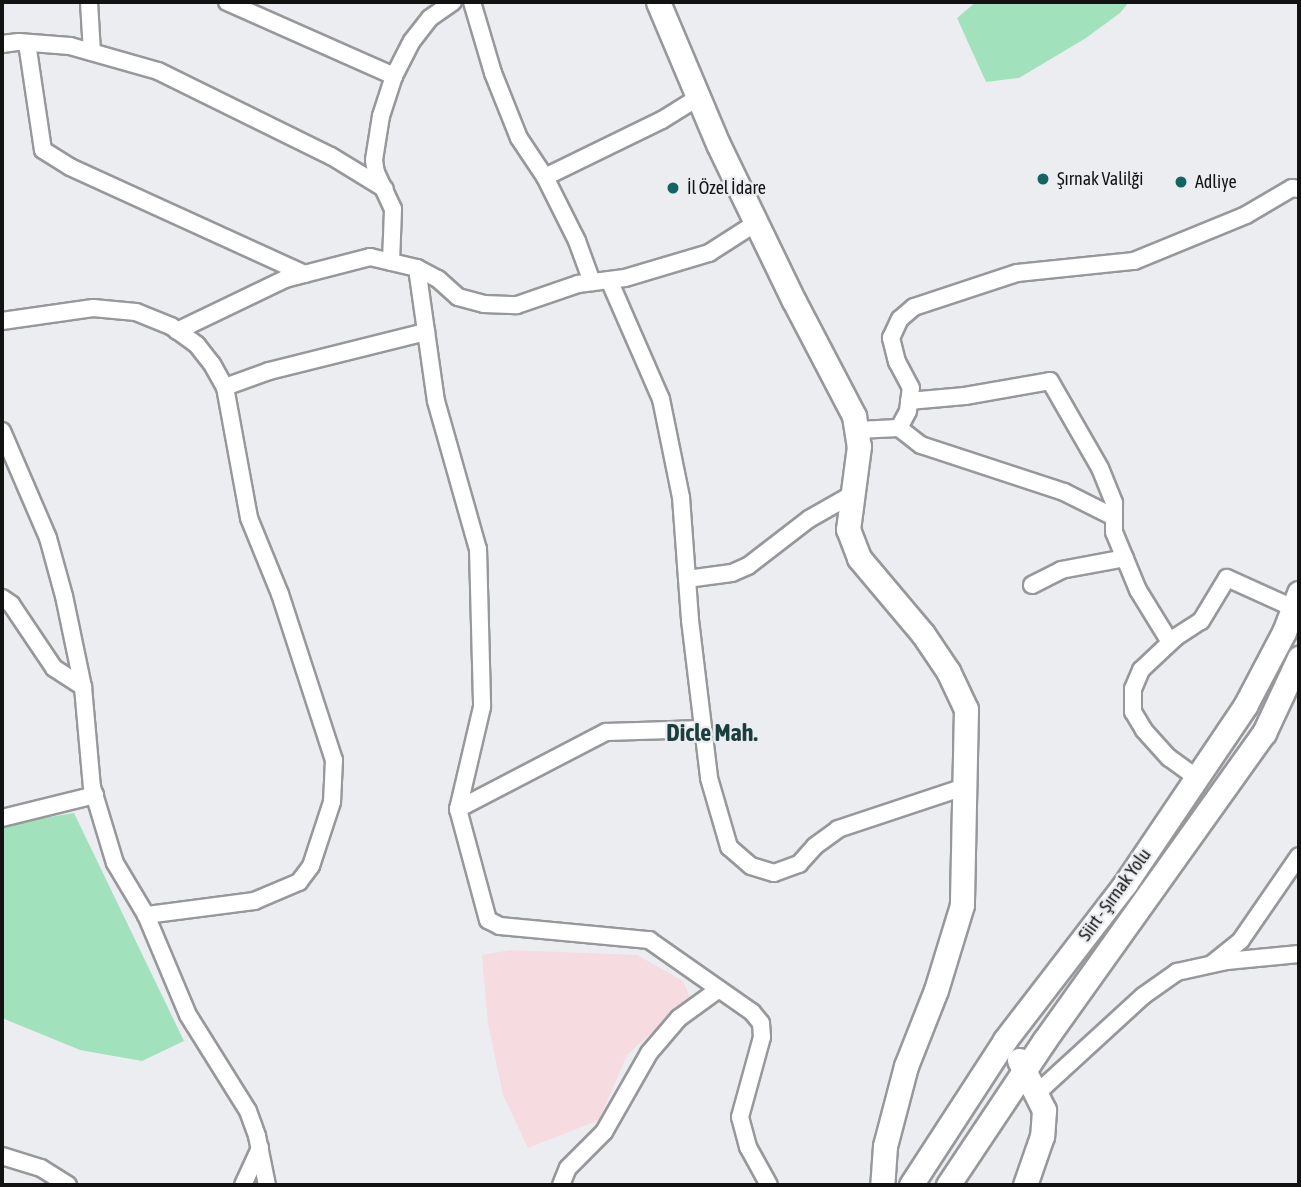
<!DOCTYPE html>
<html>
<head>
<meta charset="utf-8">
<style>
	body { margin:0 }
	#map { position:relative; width:1301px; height:1187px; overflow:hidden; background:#ecedf0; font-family:"Asap Condensed",sans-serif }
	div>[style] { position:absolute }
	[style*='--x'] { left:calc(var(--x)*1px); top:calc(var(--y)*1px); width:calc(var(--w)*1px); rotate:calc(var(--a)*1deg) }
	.education>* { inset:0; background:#f6dbe1 }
	.green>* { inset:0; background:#a1e2bd }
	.roads { filter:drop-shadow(2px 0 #97989b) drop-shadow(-2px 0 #97989b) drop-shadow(0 2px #97989b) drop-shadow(0 -2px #97989b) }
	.street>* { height:16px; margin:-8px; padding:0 8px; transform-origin:8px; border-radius:8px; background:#fff }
	.secondary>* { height:23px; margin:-11.5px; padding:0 11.5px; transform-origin:11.5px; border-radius:11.5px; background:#fff }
	.dots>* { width:19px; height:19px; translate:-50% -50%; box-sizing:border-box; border:4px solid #ecedf0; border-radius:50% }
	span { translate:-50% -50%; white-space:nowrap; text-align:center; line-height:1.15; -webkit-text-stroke:5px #ecedf0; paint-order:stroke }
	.poi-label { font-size:18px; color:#121213 }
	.left { translate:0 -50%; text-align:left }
	.street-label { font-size:18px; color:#121213 }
	.district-label { font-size:24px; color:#1a3d3d; font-weight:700 }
	.frame { position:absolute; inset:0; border:4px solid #121213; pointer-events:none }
</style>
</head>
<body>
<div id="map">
	<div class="education">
		<i style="clip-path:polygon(511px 950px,637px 955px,683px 981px,690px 997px,627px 1055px,599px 1120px,528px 1148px,503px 1095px,488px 1024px,482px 955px)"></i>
	</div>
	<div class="green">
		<i style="clip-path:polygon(976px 2px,1129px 2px,1120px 13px,1086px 38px,1019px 78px,986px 82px,957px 18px)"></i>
		<i style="clip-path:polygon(74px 813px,184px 1041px,142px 1061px,80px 1050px,2px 1018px,2px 828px,24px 821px)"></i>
	</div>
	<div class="roads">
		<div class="street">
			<i style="--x:89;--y:2;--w:50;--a:86.6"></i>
			<i style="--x:227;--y:2;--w:183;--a:23.9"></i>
			<i style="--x:472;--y:2;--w:74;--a:73.5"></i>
			<i style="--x:493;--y:73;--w:70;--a:68.2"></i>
			<i style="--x:519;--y:138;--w:47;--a:56.3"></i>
			<i style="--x:545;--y:177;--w:72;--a:63.4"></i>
			<i style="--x:577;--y:241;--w:44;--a:69.9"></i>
			<i style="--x:27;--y:43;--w:108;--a:81.5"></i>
			<i style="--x:43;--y:150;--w:32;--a:32"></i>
			<i style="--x:70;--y:167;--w:258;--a:24.5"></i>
			<i style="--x:2;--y:44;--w:17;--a:-7"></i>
			<i style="--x:19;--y:42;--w:51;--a:4.5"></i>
			<i style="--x:70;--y:46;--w:91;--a:15.9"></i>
			<i style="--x:158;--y:71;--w:193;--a:26.2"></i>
			<i style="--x:331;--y:156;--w:63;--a:31.4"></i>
			<i style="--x:545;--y:177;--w:130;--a:-26"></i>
			<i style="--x:662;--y:120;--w:44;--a:-31.9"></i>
			<i style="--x:391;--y:262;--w:53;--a:-87.8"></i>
			<i style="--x:393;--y:209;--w:40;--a:-115"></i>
			<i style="--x:376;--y:173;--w:13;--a:-99"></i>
			<i style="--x:374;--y:160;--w:45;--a:-81"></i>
			<i style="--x:381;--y:116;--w:42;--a:-72"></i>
			<i style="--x:394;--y:76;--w:39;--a:-63"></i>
			<i style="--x:412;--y:41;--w:29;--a:-52"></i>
			<i style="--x:430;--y:18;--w:28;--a:-35"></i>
			<i style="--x:417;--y:268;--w:134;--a:81.9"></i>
			<i style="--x:436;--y:401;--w:154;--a:74.2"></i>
			<i style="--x:478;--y:549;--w:158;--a:88.5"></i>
			<i style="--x:482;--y:707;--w:105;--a:103.2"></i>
			<i style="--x:458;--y:809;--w:115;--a:74.9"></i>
			<i style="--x:488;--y:920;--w:13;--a:27"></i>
			<i style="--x:500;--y:926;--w:150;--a:5.4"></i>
			<i style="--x:649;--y:940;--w:126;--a:35"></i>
			<i style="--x:752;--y:1012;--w:14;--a:51"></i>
			<i style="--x:761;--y:1023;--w:14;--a:86"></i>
			<i style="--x:762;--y:1037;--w:83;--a:105.4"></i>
			<i style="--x:740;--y:1117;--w:31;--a:75"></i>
			<i style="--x:748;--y:1147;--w:43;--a:61.1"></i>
			<i style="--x:609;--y:280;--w:130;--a:66.4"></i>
			<i style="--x:661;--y:399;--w:100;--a:78.5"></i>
			<i style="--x:681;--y:497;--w:123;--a:85.8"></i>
			<i style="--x:690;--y:620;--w:159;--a:83.1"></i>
			<i style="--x:709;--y:778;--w:72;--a:73.8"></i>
			<i style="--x:729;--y:847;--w:29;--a:41"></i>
			<i style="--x:751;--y:866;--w:24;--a:17"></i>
			<i style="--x:774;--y:873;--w:27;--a:-20"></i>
			<i style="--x:799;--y:864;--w:24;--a:-48"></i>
			<i style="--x:815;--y:846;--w:29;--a:-36"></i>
			<i style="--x:838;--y:829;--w:133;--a:-18.4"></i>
			<i style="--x:2;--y:321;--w:92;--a:-8.1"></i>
			<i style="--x:93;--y:308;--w:43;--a:5.3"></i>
			<i style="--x:136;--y:312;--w:38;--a:22"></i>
			<i style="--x:171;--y:326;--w:32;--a:36"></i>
			<i style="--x:197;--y:345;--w:24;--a:52"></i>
			<i style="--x:212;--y:364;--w:26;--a:61"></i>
			<i style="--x:225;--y:387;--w:133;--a:79.6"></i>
			<i style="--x:249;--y:518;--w:82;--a:67.8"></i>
			<i style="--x:280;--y:594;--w:175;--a:72"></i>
			<i style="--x:334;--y:760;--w:42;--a:92.7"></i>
			<i style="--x:332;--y:802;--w:67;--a:108.2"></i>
			<i style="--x:311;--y:866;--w:20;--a:127"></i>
			<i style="--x:299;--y:882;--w:49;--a:157.1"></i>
			<i style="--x:254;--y:901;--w:109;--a:172.6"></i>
			<i style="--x:177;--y:331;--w:120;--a:-25.7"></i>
			<i style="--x:285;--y:279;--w:88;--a:-14.5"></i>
			<i style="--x:370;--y:257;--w:48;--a:13.2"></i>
			<i style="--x:417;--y:268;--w:24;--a:28"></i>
			<i style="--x:438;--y:279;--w:27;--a:42"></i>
			<i style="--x:458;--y:297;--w:27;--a:15"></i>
			<i style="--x:484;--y:304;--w:33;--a:2"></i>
			<i style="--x:517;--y:305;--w:65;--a:-19"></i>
			<i style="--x:578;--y:284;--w:47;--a:-7.3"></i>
			<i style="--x:625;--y:278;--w:88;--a:-16.6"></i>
			<i style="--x:709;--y:253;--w:56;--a:-32.6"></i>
			<i style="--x:225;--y:387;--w:47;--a:-20"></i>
			<i style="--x:269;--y:371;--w:162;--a:-14"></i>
			<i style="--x:909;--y:401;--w:56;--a:-5.1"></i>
			<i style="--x:965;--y:396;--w:86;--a:-10"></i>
			<i style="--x:1050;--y:381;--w:100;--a:60.1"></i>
			<i style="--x:1100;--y:468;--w:38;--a:68"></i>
			<i style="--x:1114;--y:503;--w:29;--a:90"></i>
			<i style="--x:1114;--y:532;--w:63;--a:67.5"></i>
			<i style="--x:1138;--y:590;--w:61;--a:58.4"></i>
			<i style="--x:899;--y:428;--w:28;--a:38"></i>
			<i style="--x:921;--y:445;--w:151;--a:18.2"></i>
			<i style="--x:1064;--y:492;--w:56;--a:26.6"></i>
			<i style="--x:857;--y:430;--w:42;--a:-2.7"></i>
			<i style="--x:899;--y:428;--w:19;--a:-62"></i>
			<i style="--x:908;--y:411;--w:23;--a:-83"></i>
			<i style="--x:911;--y:388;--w:30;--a:-118"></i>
			<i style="--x:897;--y:362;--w:25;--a:-104"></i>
			<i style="--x:891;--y:338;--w:21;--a:-65"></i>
			<i style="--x:900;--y:319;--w:18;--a:-41"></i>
			<i style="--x:914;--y:307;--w:108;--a:-18.3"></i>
			<i style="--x:1017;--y:273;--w:118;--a:-5.9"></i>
			<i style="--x:1134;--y:261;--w:121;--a:-22.3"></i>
			<i style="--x:1246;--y:215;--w:53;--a:-30.4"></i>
			<i style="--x:1292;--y:188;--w:7;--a:8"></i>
			<i style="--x:2;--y:431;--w:116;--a:66.7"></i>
			<i style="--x:48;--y:538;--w:60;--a:74.6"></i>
			<i style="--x:64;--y:596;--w:93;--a:78.2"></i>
			<i style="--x:83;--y:687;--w:100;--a:84.9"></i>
			<i style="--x:92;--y:787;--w:79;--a:73.2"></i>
			<i style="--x:115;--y:863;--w:61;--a:59.2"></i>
			<i style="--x:146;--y:915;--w:108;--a:67.2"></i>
			<i style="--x:188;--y:1015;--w:113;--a:58"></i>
			<i style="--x:248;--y:1111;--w:27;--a:70"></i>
			<i style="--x:257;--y:1136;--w:50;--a:78.5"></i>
			<i style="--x:687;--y:579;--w:45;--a:-7.6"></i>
			<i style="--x:732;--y:573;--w:17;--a:-24"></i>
			<i style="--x:748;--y:566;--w:77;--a:-37.6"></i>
			<i style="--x:809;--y:519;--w:51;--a:-29.6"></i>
			<i style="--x:1032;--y:585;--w:33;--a:-27"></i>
			<i style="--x:1061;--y:570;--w:65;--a:-10.6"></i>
			<i style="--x:2;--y:598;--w:11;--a:34"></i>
			<i style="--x:11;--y:604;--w:77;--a:56.1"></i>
			<i style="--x:54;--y:668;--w:35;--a:33"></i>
			<i style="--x:1197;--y:778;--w:34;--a:-144"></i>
			<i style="--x:1169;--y:758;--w:38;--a:-132"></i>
			<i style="--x:1144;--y:730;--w:21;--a:-121"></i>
			<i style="--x:1133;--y:712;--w:23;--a:-90"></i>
			<i style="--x:1133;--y:689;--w:21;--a:-67"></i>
			<i style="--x:1141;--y:670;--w:48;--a:-43.3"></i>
			<i style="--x:1176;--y:637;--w:30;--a:-33"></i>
			<i style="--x:1201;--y:621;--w:50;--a:-58.8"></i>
			<i style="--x:1227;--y:578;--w:72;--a:24.4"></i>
			<i style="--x:458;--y:809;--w:167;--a:-27.5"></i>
			<i style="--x:606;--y:732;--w:97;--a:-1.8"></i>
			<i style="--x:2;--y:818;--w:96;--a:-13.9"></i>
			<i style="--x:1213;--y:963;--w:36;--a:-39"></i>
			<i style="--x:1241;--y:940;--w:102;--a:-55.4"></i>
			<i style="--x:1036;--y:1094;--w:145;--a:-42.5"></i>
			<i style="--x:1143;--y:996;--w:42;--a:-35.2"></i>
			<i style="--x:1177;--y:972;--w:51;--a:-12.4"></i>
			<i style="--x:1227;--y:961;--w:72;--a:-5.6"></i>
			<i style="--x:2;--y:1156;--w:41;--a:17.1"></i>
			<i style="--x:41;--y:1168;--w:32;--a:32"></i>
			<i style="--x:243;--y:1185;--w:41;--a:-65.3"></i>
			<i style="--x:561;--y:1185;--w:18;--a:-68"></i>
			<i style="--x:568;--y:1168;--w:51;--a:-45"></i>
			<i style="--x:604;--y:1132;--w:91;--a:-60.3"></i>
			<i style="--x:649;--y:1053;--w:46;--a:-49.4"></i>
			<i style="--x:679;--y:1018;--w:49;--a:-35.9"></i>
		</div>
		<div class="secondary">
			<i style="--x:658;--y:2;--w:154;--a:67.1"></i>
			<i style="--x:718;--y:144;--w:174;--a:64.2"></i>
			<i style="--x:794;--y:301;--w:130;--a:62.4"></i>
			<i style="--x:854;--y:416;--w:30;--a:81"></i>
			<i style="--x:859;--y:446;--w:84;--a:97.5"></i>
			<i style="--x:848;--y:529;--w:31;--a:69"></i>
			<i style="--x:859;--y:558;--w:99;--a:49.9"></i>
			<i style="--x:923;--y:634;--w:45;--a:56"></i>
			<i style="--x:948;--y:671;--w:42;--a:64.7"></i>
			<i style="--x:966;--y:709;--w:196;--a:91.2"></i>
			<i style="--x:962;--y:905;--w:89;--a:107"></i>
			<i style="--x:936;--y:990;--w:82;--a:111.5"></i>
			<i style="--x:906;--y:1066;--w:83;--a:104.7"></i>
			<i style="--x:885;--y:1146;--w:39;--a:94"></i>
			<i style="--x:1019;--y:1060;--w:56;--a:63.4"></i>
			<i style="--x:1044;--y:1110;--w:26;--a:94"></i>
			<i style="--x:1042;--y:1136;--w:52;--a:109.1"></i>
			<i style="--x:911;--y:1185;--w:173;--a:-57"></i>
			<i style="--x:1005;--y:1040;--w:197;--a:-52.4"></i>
			<i style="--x:1125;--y:884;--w:215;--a:-56"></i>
			<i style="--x:1245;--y:706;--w:84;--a:-62.2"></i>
			<i style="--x:1284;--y:632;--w:42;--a:-69"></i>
			<i style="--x:948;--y:1185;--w:173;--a:-56.3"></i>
			<i style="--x:1044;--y:1041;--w:379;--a:-54.5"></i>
			<i style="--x:1264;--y:733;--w:83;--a:-65"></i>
		</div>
	</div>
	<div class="dots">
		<i style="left:1043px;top:179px;background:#156465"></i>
		<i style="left:1181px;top:182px;background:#156465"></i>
		<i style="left:673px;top:188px;background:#156465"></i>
	</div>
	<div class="poi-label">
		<span class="left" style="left:1057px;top:179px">Şırnak Valilği</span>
		<span class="left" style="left:1195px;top:182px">Adliye</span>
		<span class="left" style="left:687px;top:188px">İl Özel İdare</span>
	</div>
	<div class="street-label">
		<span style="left:1115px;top:895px;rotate:-54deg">Siirt - Şırnak Yolu</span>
	</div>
	<div class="district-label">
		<span style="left:712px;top:733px">Dicle Mah.</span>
	</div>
	<div class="frame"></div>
</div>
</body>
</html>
